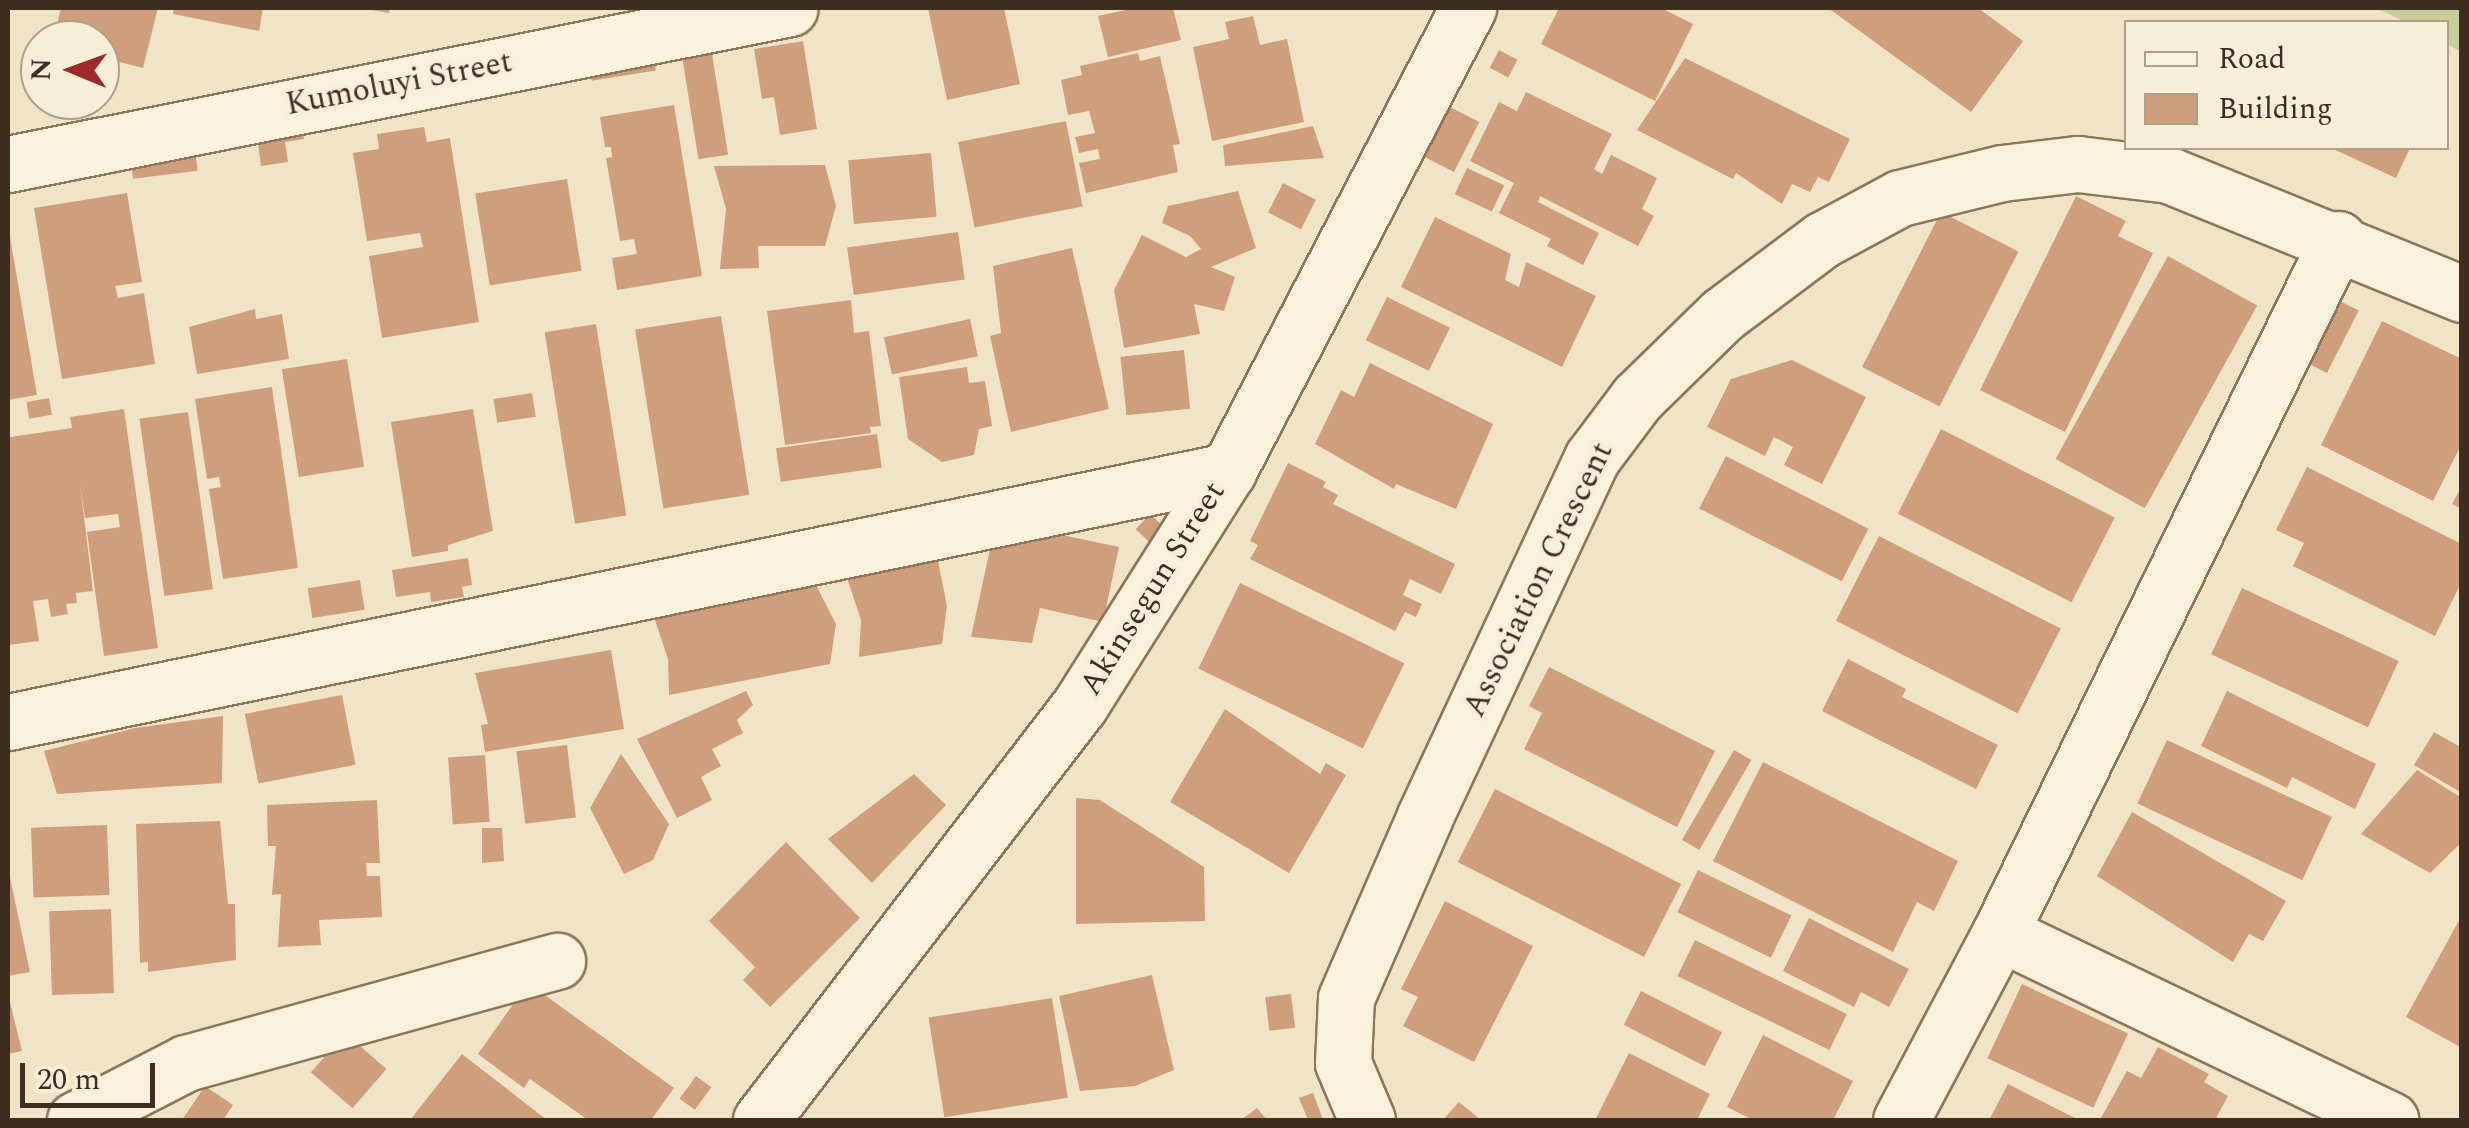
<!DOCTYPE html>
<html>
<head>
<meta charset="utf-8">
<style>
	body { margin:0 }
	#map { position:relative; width:2469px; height:1128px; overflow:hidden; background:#f0e4c8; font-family:Spectral,serif }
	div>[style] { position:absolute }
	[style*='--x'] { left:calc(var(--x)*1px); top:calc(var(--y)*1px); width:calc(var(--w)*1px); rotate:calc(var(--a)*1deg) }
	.green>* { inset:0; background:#c9cf9b }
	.building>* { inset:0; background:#cf9f7d; transform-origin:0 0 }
	.roads { filter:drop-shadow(2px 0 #8d765c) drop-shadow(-2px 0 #8d765c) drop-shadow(0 2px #8d765c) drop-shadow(0 -2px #8d765c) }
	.minor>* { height:55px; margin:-27.5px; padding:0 27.5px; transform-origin:27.5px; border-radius:27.5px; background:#faf1dc }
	span { translate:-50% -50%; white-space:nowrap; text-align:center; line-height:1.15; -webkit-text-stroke:8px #f7eed8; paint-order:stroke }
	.street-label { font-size:32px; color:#3d2e20 }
	.frame { position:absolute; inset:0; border:10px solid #3d2e20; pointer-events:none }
	.legend { position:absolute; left:2124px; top:20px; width:325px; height:130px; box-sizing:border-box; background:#f7eed8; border:2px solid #ada18e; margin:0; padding:12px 18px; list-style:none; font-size:30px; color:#3d2e20 }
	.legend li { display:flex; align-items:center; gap:20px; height:50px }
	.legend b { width:50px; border:2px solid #ada18e }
	.north { position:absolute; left:20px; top:20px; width:100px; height:100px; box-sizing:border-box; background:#f7eed8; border:2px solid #ada18e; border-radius:50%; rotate:271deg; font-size:28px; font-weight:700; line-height:40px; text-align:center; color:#3d2e20 }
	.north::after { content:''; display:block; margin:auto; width:35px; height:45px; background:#9e2a2b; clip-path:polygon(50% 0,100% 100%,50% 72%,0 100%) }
	.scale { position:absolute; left:20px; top:1063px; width:135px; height:45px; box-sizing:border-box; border:5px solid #3d2e20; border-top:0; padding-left:12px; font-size:30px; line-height:35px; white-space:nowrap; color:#3d2e20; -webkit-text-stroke:8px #f7eed8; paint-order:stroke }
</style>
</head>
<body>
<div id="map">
	<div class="green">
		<i style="clip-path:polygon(2376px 8px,2461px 8px,2461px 52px,2447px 44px,2446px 22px,2405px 22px)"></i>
	</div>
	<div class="building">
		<i style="clip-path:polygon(61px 8px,158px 8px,143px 68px,100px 57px,100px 40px,53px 40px)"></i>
		<i style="clip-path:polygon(174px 8px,263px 8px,259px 31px,173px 14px)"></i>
		<i style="clip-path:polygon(360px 8px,390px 8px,389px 13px)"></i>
		<i style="clip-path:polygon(928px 8px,1004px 8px,1020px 84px,947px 100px)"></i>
		<i style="clip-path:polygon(1135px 8px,1173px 8px,1181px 40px,1108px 57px,1098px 16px)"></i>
		<i style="clip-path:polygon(1559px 8px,1661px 8px,1693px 24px,1655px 101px,1541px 44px)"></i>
		<i style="clip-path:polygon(1828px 8px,1978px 8px,2023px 41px,1971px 112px)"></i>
		<i style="clip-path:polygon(1253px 16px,1260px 45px,1287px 39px,1304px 122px,1212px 141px,1193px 47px,1229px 39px,1225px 22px)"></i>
		<i style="left:651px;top:40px;width:31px;height:65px;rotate:81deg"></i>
		<i style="clip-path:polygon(803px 41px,817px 129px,780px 135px,774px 97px,762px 99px,754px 49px)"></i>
		<i style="left:711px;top:47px;width:109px;height:30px;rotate:81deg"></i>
		<i style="left:1499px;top:50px;width:21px;height:20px;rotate:28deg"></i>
		<i style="clip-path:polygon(1138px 53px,1140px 61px,1160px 56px,1180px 144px,1173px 145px,1178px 172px,1086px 193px,1079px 163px,1100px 159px,1098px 149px,1079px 153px,1075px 137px,1095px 133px,1089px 111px,1068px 115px,1061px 80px,1082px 75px,1080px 66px)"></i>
		<i style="clip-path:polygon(1685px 58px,1850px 139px,1829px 182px,1818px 177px,1810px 192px,1792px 184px,1782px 204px,1736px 173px,1733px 179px,1637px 130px)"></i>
		<i style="clip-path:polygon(1526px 92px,1612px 134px,1594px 169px,1602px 174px,1611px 155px,1657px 178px,1642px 209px,1654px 216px,1638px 246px,1540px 196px,1538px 202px,1599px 233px,1583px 265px,1547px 246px,1551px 239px,1499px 213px,1514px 183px,1470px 161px,1499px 102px,1517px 111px)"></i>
		<i style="clip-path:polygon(674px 105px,702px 276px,617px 290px,612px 258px,637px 254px,634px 239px,620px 241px,606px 158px,612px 157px,611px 147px,605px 147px,600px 117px)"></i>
		<i style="left:1450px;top:107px;width:33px;height:56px;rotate:27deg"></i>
		<i style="clip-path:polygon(300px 114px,304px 139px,285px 142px,288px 162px,261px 166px,255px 121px)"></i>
		<i style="left:1066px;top:121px;width:87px;height:110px;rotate:79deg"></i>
		<i style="clip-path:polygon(1313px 126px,1324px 158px,1225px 166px,1223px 145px)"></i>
		<i style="clip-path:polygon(424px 127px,427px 142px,450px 138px,479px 322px,382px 338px,369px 256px,423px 247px,420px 233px,367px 241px,353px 153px,379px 149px,377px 134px)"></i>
		<i style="left:193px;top:133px;width:38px;height:65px;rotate:83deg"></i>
		<i style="clip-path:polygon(2331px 148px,2410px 148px,2396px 178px)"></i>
		<i style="left:931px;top:153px;width:64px;height:83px;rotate:85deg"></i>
		<i style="clip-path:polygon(825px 165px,836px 206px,825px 246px,758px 246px,759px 268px,720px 269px,726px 209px,714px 166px)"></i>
		<i style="left:1467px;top:168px;width:41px;height:29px;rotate:25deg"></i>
		<i style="left:567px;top:179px;width:93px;height:93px;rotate:81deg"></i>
		<i style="left:1283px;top:183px;width:37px;height:33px;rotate:27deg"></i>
		<i style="clip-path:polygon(1238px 191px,1256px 248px,1211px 267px,1235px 277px,1224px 311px,1194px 304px,1200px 334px,1124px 348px,1114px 290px,1142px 235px,1186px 257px,1201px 249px,1190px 236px,1162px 223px,1168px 206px)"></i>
		<i style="clip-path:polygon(127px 193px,142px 282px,115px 286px,118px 298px,144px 293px,155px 364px,62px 379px,34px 208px)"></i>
		<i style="clip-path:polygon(2076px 196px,2126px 221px,2118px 236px,2153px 253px,2065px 432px,1980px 390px)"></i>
		<i style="left:1941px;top:212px;width:87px;height:174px;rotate:27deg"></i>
		<i style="clip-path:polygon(1435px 217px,1511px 254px,1505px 280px,1519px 287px,1526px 262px,1596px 296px,1562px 367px,1401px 287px)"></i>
		<i style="clip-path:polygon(8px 225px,37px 395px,8px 400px)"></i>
		<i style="left:958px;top:232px;width:48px;height:112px;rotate:82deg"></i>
		<i style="clip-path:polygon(1072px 248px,1109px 409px,1011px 432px,990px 336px,1001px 333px,993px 266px)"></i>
		<i style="left:2168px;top:256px;width:102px;height:232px;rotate:29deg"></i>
		<i style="left:1387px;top:297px;width:70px;height:48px;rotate:26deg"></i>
		<i style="left:2332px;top:297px;width:30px;height:70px;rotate:27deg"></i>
		<i style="clip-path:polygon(851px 300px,854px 333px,869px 331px,881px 426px,870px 427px,871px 433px,785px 445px,767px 311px)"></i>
		<i style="clip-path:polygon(255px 309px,256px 319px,282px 314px,289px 359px,197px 374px,189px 327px)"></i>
		<i style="left:721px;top:316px;width:181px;height:87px;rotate:81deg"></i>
		<i style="left:970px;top:319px;width:38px;height:88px;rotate:78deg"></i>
		<i style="clip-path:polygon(2382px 321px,2462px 359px,2462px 443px,2433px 501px,2321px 445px)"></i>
		<i style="left:596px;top:324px;width:194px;height:52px;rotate:81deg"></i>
		<i style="left:1184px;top:350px;width:59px;height:64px;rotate:84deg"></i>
		<i style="left:347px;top:359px;width:109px;height:66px;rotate:81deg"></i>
		<i style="clip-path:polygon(1792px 360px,1866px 397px,1822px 484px,1784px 465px,1793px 447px,1774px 437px,1765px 456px,1707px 427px,1731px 379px)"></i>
		<i style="clip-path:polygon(1370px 363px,1493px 424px,1456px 509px,1396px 484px,1394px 489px,1315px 444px,1341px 390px,1354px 397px)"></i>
		<i style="clip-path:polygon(967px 367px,969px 383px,985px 381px,992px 426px,979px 429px,974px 455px,942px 462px,908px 439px,899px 377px)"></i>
		<i style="clip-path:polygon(272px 387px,298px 568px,223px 579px,209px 489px,221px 487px,219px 477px,207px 479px,195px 399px)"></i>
		<i style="left:532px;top:393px;width:24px;height:39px;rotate:81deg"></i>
		<i style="left:49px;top:398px;width:17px;height:23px;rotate:80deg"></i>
		<i style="clip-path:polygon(124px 409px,158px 648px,104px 656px,87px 532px,120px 527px,118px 514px,85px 518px,80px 484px,93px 591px,76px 593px,77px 603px,66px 604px,68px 614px,51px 617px,48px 599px,33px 601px,39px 641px,8px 645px,10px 437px,72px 428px,70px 417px)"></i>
		<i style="clip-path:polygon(473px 409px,493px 531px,448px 545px,448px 551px,412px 557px,391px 422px)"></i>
		<i style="left:188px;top:412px;width:179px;height:49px;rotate:82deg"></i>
		<i style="left:1941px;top:429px;width:195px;height:95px;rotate:27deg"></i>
		<i style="left:877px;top:434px;width:34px;height:102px;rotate:82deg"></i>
		<i style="left:1726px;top:456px;width:160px;height:59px;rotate:27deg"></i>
		<i style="clip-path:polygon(1288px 463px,1326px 482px,1323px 487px,1338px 495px,1333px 504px,1455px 564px,1441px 594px,1410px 579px,1403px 595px,1422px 604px,1416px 617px,1405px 612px,1395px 631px,1250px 559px,1258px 545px,1250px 541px)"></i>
		<i style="clip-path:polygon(2307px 467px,2462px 544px,2462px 581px,2435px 636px,2293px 566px,2304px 543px,2276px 530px)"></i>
		<i style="clip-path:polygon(2462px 486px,2462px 509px,2452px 504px)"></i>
		<i style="left:1150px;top:514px;width:25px;height:21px;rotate:43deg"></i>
		<i style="clip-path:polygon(996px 521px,1119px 547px,1103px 622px,1040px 608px,1032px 643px,971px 637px)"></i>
		<i style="left:1879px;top:536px;width:204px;height:95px;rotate:27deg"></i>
		<i style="clip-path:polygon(468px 558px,472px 585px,462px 587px,464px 597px,431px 602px,430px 592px,396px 597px,392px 570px)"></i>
		<i style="clip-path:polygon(938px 561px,947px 606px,942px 644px,859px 657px,861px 620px,846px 575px)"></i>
		<i style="left:360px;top:580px;width:30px;height:53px;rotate:81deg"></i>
		<i style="left:1240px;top:583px;width:183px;height:95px;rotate:26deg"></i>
		<i style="clip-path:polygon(816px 585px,836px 624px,830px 664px,669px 695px,668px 659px,654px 617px)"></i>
		<i style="left:2242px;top:588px;width:173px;height:73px;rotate:25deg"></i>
		<i style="clip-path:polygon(611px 650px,624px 729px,485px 752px,481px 725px,488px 724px,475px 673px)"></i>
		<i style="clip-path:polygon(1848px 659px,1906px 689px,1902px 697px,1998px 745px,1976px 789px,1822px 711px)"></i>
		<i style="clip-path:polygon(1549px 667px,1715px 751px,1677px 827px,1524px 749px,1542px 713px,1529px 706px)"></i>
		<i style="clip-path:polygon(746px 691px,753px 705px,737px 720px,743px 733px,712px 749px,721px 766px,701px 777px,712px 800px,677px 818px,637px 739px)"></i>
		<i style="clip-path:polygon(2227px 691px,2376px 764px,2355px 809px,2292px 777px,2287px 788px,2201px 746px)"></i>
		<i style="left:342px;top:695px;width:71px;height:99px;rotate:79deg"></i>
		<i style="clip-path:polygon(1225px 709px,1320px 774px,1326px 763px,1346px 775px,1289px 873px,1170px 802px)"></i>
		<i style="clip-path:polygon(223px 716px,222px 783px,57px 794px,44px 751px,135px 728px)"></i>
		<i style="clip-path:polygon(2434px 732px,2462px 748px,2462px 793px,2414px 765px)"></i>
		<i style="left:2167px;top:740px;width:182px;height:70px;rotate:25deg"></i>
		<i style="left:567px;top:745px;width:73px;height:51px;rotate:83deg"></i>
		<i style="left:1734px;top:750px;width:20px;height:104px;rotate:30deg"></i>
		<i style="clip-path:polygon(621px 754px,669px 824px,653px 860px,624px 874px,590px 808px)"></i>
		<i style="left:485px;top:755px;width:67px;height:37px;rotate:86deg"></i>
		<i style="clip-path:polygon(1763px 762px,1958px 861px,1934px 911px,1917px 902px,1893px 952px,1713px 861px)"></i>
		<i style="clip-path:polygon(2417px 770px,2462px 798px,2462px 842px,2430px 873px,2361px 834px)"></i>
		<i style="clip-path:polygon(914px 774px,946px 805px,872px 883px,828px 839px)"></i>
		<i style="left:1495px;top:789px;width:209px;height:82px;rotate:27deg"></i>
		<i style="clip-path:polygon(1076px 798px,1100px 800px,1204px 867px,1205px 921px,1076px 924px)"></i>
		<i style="clip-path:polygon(377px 800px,380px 863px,366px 863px,367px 876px,380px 876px,382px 917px,319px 920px,321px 945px,278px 947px,281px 894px,272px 895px,276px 846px,268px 846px,267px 805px)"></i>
		<i style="clip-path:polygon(2132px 812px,2286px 901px,2263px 941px,2249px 934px,2233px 962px,2097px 876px)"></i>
		<i style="clip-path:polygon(220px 821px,228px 904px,235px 904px,236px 960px,148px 972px,148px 962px,140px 963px,136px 824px)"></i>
		<i style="left:107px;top:825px;width:70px;height:76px;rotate:88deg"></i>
		<i style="clip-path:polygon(482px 828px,502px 828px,504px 861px,482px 863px)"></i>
		<i style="clip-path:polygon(786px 842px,860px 918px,770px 1007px,743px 980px,755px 967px,709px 921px)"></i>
		<i style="clip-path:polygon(8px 868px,30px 972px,8px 976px)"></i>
		<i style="left:1698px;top:870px;width:104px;height:47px;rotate:26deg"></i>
		<i style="clip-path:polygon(1445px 901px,1533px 946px,1474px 1062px,1403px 1026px,1418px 997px,1401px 989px)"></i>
		<i style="left:111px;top:909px;width:84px;height:62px;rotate:88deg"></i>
		<i style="clip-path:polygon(2462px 915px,2462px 1048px,2406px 1017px)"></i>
		<i style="clip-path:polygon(1809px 918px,1909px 969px,1889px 1007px,1861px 992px,1854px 1007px,1783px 971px)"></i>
		<i style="left:1695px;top:940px;width:169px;height:40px;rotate:26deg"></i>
		<i style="clip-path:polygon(1152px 975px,1174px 1070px,1135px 1086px,1080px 1091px,1059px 996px)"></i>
		<i style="clip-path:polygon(528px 983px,674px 1088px,651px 1120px,588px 1120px,530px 1079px,524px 1088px,478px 1054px)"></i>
		<i style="left:2022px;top:984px;width:117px;height:82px;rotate:25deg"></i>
		<i style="left:1641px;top:991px;width:91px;height:38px;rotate:27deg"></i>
		<i style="clip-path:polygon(8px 994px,22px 1051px,8px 1054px)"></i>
		<i style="left:1291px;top:994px;width:34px;height:26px;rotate:83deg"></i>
		<i style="left:1052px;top:998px;width:101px;height:125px;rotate:81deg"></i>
		<i style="left:345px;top:1033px;width:55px;height:52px;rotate:41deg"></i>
		<i style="clip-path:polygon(1763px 1035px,1853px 1081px,1833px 1120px,1753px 1120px,1727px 1107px)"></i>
		<i style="clip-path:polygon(2158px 1047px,2209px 1074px,2204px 1082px,2228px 1096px,2215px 1120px,2101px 1118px,2127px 1071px,2141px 1078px)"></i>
		<i style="clip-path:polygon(1629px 1053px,1710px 1094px,1697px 1120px,1595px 1120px)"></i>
		<i style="clip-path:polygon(462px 1054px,547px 1120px,410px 1120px)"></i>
		<i style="left:696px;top:1076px;width:19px;height:28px;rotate:36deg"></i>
		<i style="clip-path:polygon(2008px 1084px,2079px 1120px,1980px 1120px,1989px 1120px)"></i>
		<i style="clip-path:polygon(205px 1086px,233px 1105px,223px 1120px,182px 1120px)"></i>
		<i style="clip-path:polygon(1313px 1093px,1323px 1120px,1308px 1120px,1299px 1098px)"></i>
		<i style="clip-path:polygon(1459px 1102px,1481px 1120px,1443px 1120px)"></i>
		<i style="clip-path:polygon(1257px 1108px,1267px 1120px,1241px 1120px)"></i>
	</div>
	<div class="roads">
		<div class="minor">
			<i style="--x:8;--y:164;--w:797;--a:-11.28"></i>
			<i style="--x:8;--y:722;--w:1246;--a:-11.63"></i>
			<i style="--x:2000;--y:933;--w:433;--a:25.6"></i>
			<i style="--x:75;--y:1120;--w:125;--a:-27.2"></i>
			<i style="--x:186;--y:1063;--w:385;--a:-15.4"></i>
			<i style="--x:761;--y:1120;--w:523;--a:-52.45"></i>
			<i style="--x:1080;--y:705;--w:277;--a:-57.7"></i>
			<i style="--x:1228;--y:471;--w:522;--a:-62.6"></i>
			<i style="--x:1367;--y:1120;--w:62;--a:-112.8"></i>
			<i style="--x:1343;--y:1063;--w:65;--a:-87.4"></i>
			<i style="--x:1346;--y:998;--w:198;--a:-66.5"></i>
			<i style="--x:1425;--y:816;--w:395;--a:-65"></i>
			<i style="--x:1592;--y:458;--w:75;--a:-53.1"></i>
			<i style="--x:1637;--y:398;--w:119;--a:-44.3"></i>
			<i style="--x:1722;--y:315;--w:125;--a:-36.9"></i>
			<i style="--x:1822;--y:240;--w:89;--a:-28.3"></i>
			<i style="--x:1900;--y:198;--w:105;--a:-13.8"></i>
			<i style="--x:2002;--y:173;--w:77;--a:-6.8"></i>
			<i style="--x:2078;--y:164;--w:92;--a:6.9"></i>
			<i style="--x:2169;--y:175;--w:316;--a:22.1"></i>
			<i style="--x:1901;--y:1120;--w:212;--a:-62.1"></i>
			<i style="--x:2000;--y:933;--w:772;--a:-64.03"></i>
		</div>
	</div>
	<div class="street-label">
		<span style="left:399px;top:84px;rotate:-11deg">Kumoluyi Street</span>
		<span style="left:1539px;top:580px;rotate:-64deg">Association Crescent</span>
		<span style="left:1153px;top:589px;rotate:-58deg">Akinsegun Street</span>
	</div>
	<div class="frame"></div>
	<ul class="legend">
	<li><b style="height:12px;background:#faf1dc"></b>Road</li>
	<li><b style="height:28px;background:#cf9f7d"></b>Building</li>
	</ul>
	<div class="north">N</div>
	<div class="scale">20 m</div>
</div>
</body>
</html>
